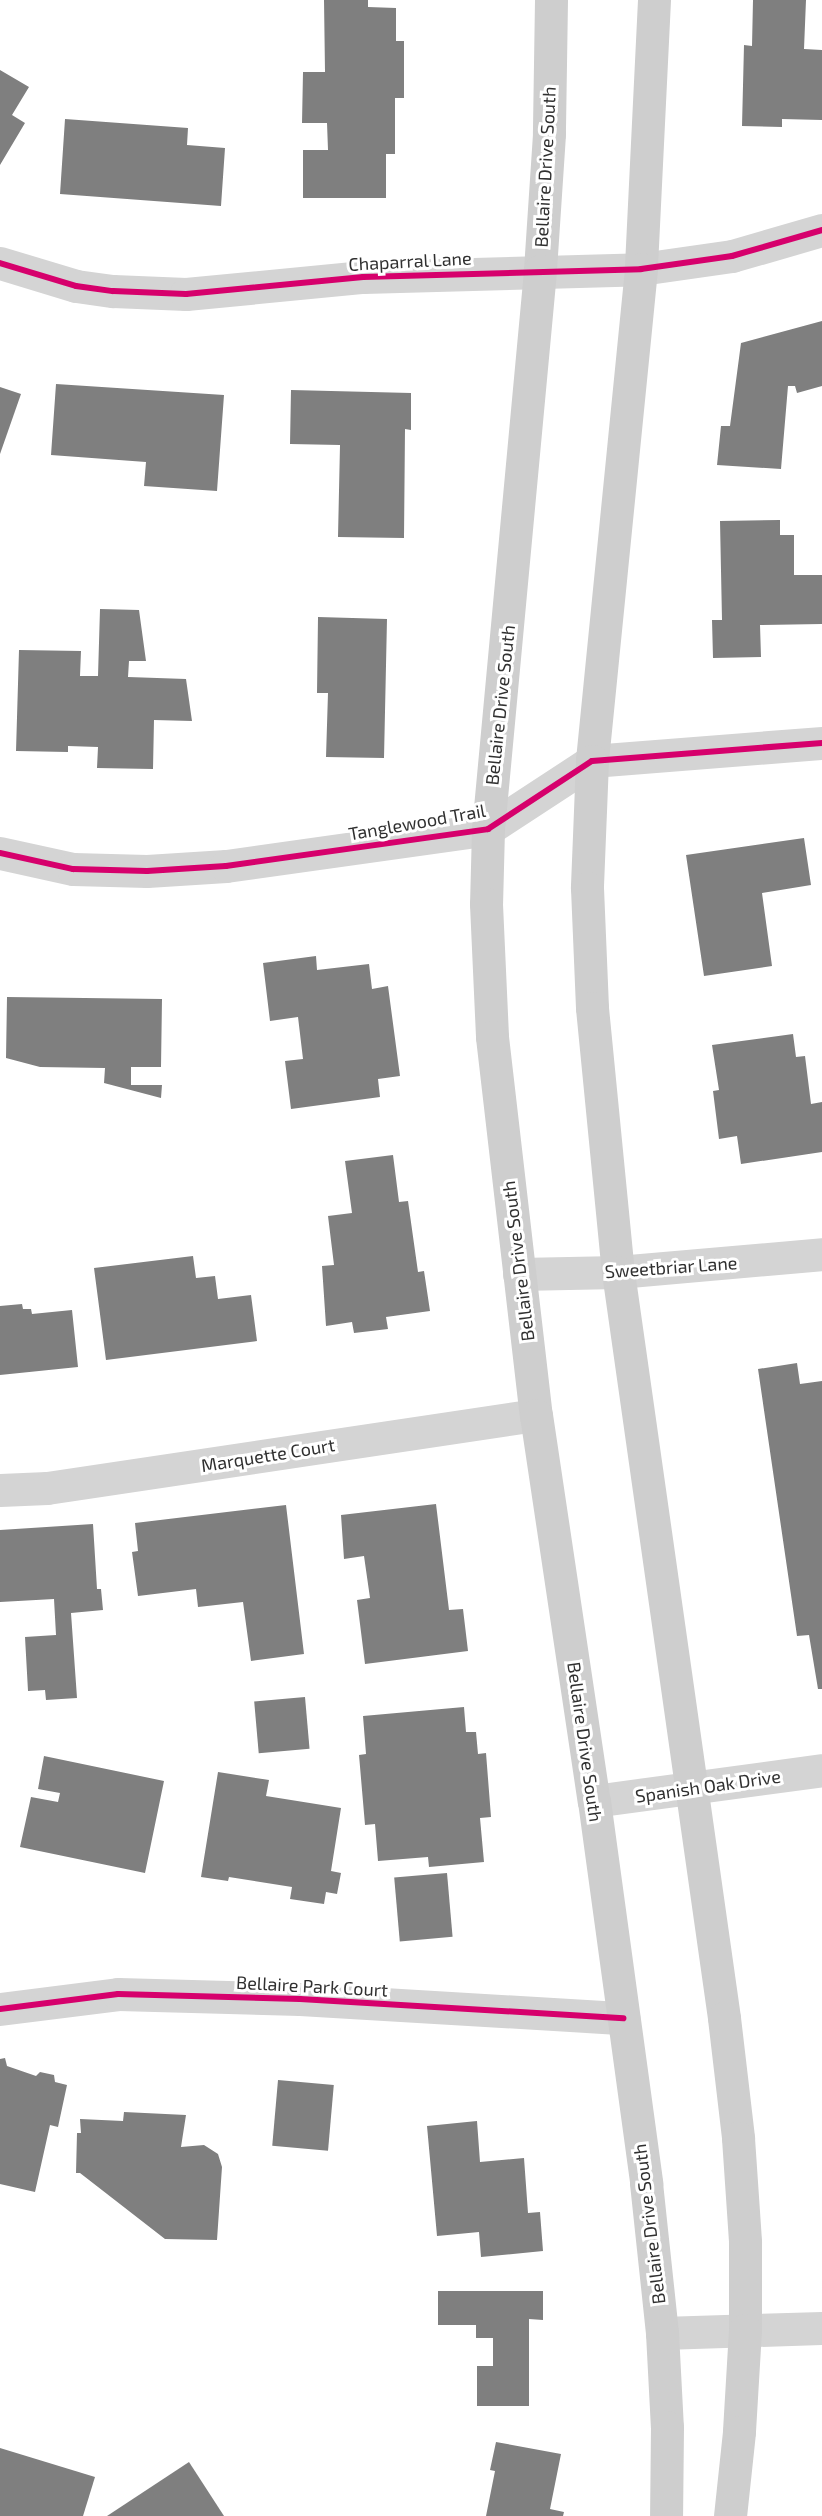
<!DOCTYPE html>
<html>
<head>
<meta charset="utf-8">
<style>
	body { margin:0 }
	#map { position:relative; width:822px; height:2516px; overflow:hidden; background:#fff; font-family:"Exo 2",sans-serif }
	div>[style] { position:absolute }
	[style*='--x'] { left:calc(var(--x)*1px); top:calc(var(--y)*1px); width:calc(var(--w)*1px); rotate:calc(var(--a)*1deg) }
	.building>* { inset:0; background:#7f7f7f; transform-origin:0 0 }
	.street>* { height:33px; margin:-16.5px; padding:0 16.5px; transform-origin:16.5px; border-radius:16.5px; background:#d4d4d4 }
	.secondary>* { height:33px; margin:-16.5px; padding:0 16.5px; transform-origin:16.5px; border-radius:16.5px; background:#cecece }
	.cycleway>* { height:6px; margin:-3px; padding:0 3px; transform-origin:3px; border-radius:3px; background:#d6006c }
	span { translate:-50% -50%; white-space:nowrap; text-align:center; line-height:1.15; -webkit-text-stroke:6px #fff; paint-order:stroke }
	.street-label { font-size:18px; color:#303030 }
</style>
</head>
<body>
<div id="map">
	<div class="building">
		<i style="clip-path:polygon(324px 0,368px 0,368px 7px,396px 8px,396px 41px,404px 41px,404px 98px,395px 98px,395px 154px,386px 154px,386px 198px,303px 198px,303px 150px,328px 150px,327px 123px,302px 123px,303px 72px,325px 72px)"></i>
		<i style="clip-path:polygon(753px 0,806px 0,804px 49px,822px 50px,822px 120px,782px 119px,782px 127px,742px 126px,744px 45px,752px 46px)"></i>
		<i style="clip-path:polygon(0 70px,29px 87px,12px 115px,25px 123px,0 165px)"></i>
		<i style="clip-path:polygon(65px 119px,188px 128px,187px 145px,225px 148px,221px 206px,60px 194px)"></i>
		<i style="clip-path:polygon(822px 321px,822px 386px,797px 393px,795px 386px,788px 386px,781px 469px,717px 465px,721px 426px,730px 426px,741px 343px)"></i>
		<i style="clip-path:polygon(56px 384px,224px 395px,217px 491px,144px 486px,146px 462px,51px 455px)"></i>
		<i style="clip-path:polygon(0 387px,21px 394px,0 454px)"></i>
		<i style="clip-path:polygon(291px 390px,411px 393px,411px 430px,405px 429px,404px 538px,338px 537px,340px 445px,290px 444px)"></i>
		<i style="clip-path:polygon(780px 520px,780px 535px,794px 535px,794px 575px,822px 575px,822px 624px,760px 625px,761px 657px,713px 658px,712px 620px,722px 620px,720px 521px)"></i>
		<i style="clip-path:polygon(100px 609px,139px 610px,146px 661px,129px 661px,128px 677px,186px 679px,192px 721px,154px 720px,153px 769px,97px 768px,98px 747px,68px 746px,68px 752px,16px 751px,19px 650px,81px 651px,80px 676px,98px 676px)"></i>
		<i style="clip-path:polygon(318px 617px,387px 619px,384px 758px,326px 757px,328px 693px,317px 693px)"></i>
		<i style="clip-path:polygon(804px 838px,811px 885px,762px 893px,772px 966px,704px 976px,686px 855px)"></i>
		<i style="clip-path:polygon(316px 956px,317px 970px,369px 964px,372px 989px,388px 986px,400px 1076px,378px 1079px,380px 1097px,291px 1109px,285px 1061px,303px 1059px,298px 1017px,270px 1021px,263px 963px)"></i>
		<i style="clip-path:polygon(7px 997px,162px 999px,161px 1067px,131px 1067px,131px 1085px,162px 1085px,161px 1098px,104px 1083px,105px 1068px,40px 1067px,6px 1058px)"></i>
		<i style="clip-path:polygon(793px 1034px,796px 1057px,805px 1056px,811px 1104px,822px 1102px,822px 1152px,741px 1164px,737px 1136px,719px 1139px,713px 1091px,719px 1090px,712px 1045px)"></i>
		<i style="clip-path:polygon(393px 1155px,399px 1202px,408px 1201px,418px 1272px,424px 1271px,430px 1311px,386px 1317px,388px 1329px,354px 1333px,352px 1322px,326px 1326px,322px 1266px,334px 1265px,328px 1216px,352px 1213px,345px 1161px)"></i>
		<i style="clip-path:polygon(193px 1256px,196px 1278px,215px 1276px,218px 1299px,251px 1295px,257px 1341px,106px 1360px,94px 1268px)"></i>
		<i style="clip-path:polygon(22px 1304px,23px 1309px,31px 1309px,32px 1314px,72px 1310px,78px 1367px,0 1375px,0 1306px)"></i>
		<i style="clip-path:polygon(797px 1363px,800px 1384px,822px 1381px,822px 1689px,818px 1689px,809px 1635px,797px 1636px,758px 1369px)"></i>
		<i style="clip-path:polygon(436px 1504px,449px 1610px,463px 1609px,468px 1651px,365px 1664px,357px 1600px,370px 1598px,364px 1556px,344px 1559px,341px 1515px)"></i>
		<i style="clip-path:polygon(286px 1505px,304px 1654px,251px 1661px,243px 1602px,198px 1607px,196px 1589px,138px 1596px,132px 1552px,138px 1551px,135px 1523px)"></i>
		<i style="clip-path:polygon(93px 1524px,97px 1589px,101px 1589px,103px 1610px,71px 1613px,77px 1698px,46px 1700px,45px 1690px,28px 1691px,25px 1637px,56px 1635px,54px 1599px,0 1602px,0 1530px)"></i>
		<i style="left:305px;top:1697px;width:52px;height:51px;rotate:85deg"></i>
		<i style="clip-path:polygon(464px 1707px,466px 1732px,476px 1732px,478px 1754px,486px 1753px,491px 1817px,480px 1818px,484px 1862px,429px 1867px,428px 1857px,378px 1861px,375px 1824px,365px 1825px,359px 1755px,366px 1754px,363px 1716px)"></i>
		<i style="clip-path:polygon(44px 1756px,164px 1781px,145px 1873px,20px 1847px,31px 1797px,58px 1802px,60px 1793px,38px 1789px)"></i>
		<i style="clip-path:polygon(218px 1772px,269px 1780px,266px 1796px,341px 1808px,331px 1871px,341px 1873px,337px 1894px,326px 1892px,324px 1904px,290px 1899px,292px 1887px,229px 1877px,228px 1881px,201px 1877px)"></i>
		<i style="left:447px;top:1873px;width:64px;height:53px;rotate:85deg"></i>
		<i style="clip-path:polygon(5px 2058px,7px 2066px,36px 2076px,40px 2072px,54px 2075px,55px 2082px,67px 2085px,58px 2127px,50px 2125px,35px 2192px,0 2184px,0 2059px)"></i>
		<i style="left:278px;top:2080px;width:56px;height:66px;rotate:5deg"></i>
		<i style="clip-path:polygon(124px 2112px,186px 2115px,181px 2147px,204px 2145px,218px 2154px,222px 2167px,217px 2240px,165px 2239px,80px 2173px,76px 2173px,77px 2133px,81px 2133px,80px 2119px,123px 2121px)"></i>
		<i style="clip-path:polygon(477px 2121px,480px 2162px,524px 2158px,528px 2213px,540px 2212px,543px 2251px,481px 2257px,479px 2232px,437px 2236px,427px 2126px)"></i>
		<i style="clip-path:polygon(438px 2291px,543px 2291px,543px 2320px,529px 2319px,529px 2406px,477px 2406px,477px 2366px,493px 2366px,493px 2338px,476px 2338px,476px 2325px,438px 2325px)"></i>
		<i style="clip-path:polygon(496px 2442px,561px 2454px,550px 2509px,564px 2512px,563px 2516px,486px 2516px,495px 2471px,490px 2470px)"></i>
		<i style="clip-path:polygon(0 2448px,95px 2477px,83px 2516px,0 2516px)"></i>
		<i style="clip-path:polygon(189px 2462px,224px 2516px,107px 2516px)"></i>
	</div>
	<div class="street">
		<i style="--x:0;--y:263;--w:79;--a:16.8"></i>
		<i style="--x:76;--y:286;--w:37;--a:8"></i>
		<i style="--x:113;--y:291;--w:73;--a:2.4"></i>
		<i style="--x:186;--y:294;--w:178;--a:-5.5"></i>
		<i style="--x:363;--y:277;--w:278;--a:-1.6"></i>
		<i style="--x:641;--y:269;--w:92;--a:-8.1"></i>
		<i style="--x:732;--y:256;--w:94;--a:-16.1"></i>
		<i style="--x:0;--y:853;--w:75;--a:12.4"></i>
		<i style="--x:73;--y:869;--w:74;--a:1.5"></i>
		<i style="--x:147;--y:871;--w:79;--a:-3.6"></i>
		<i style="--x:226;--y:866;--w:265;--a:-8"></i>
		<i style="--x:488;--y:829;--w:124;--a:-33.2"></i>
		<i style="--x:592;--y:761;--w:231;--a:-4.5"></i>
		<i style="--x:519;--y:1274;--w:99;--a:-1.2"></i>
		<i style="--x:618;--y:1272;--w:205;--a:-5"></i>
		<i style="--x:0;--y:1490;--w:47;--a:-2.4"></i>
		<i style="--x:47;--y:1488;--w:494;--a:-8.5"></i>
		<i style="--x:594;--y:1801;--w:230;--a:-7.7"></i>
		<i style="--x:0;--y:2009;--w:119;--a:-7.2"></i>
		<i style="--x:118;--y:1994;--w:182;--a:1.6"></i>
		<i style="--x:300;--y:1999;--w:324;--a:3.4"></i>
		<i style="--x:662;--y:2333;--w:160;--a:-1.8"></i>
	</div>
	<div class="secondary">
		<i style="--x:551;--y:0;--w:134;--a:90.9"></i>
		<i style="--x:549;--y:134;--w:137;--a:93.8"></i>
		<i style="--x:540;--y:271;--w:560;--a:95.32"></i>
		<i style="--x:488;--y:829;--w:75;--a:91.5"></i>
		<i style="--x:486;--y:904;--w:133;--a:87.4"></i>
		<i style="--x:492;--y:1037;--w:381;--a:83.4"></i>
		<i style="--x:536;--y:1415;--w:390;--a:81.5"></i>
		<i style="--x:594;--y:1801;--w:386;--a:82.2"></i>
		<i style="--x:646;--y:2183;--w:151;--a:83.9"></i>
		<i style="--x:662;--y:2333;--w:94;--a:87"></i>
		<i style="--x:667;--y:2427;--w:89;--a:90.6"></i>
		<i style="--x:654;--y:0;--w:269;--a:92.8"></i>
		<i style="--x:641;--y:269;--w:494;--a:95.7"></i>
		<i style="--x:592;--y:761;--w:127;--a:92.3"></i>
		<i style="--x:587;--y:888;--w:120;--a:87.6"></i>
		<i style="--x:592;--y:1008;--w:265;--a:84.4"></i>
		<i style="--x:618;--y:1272;--w:753;--a:81.91"></i>
		<i style="--x:724;--y:2018;--w:121;--a:83.3"></i>
		<i style="--x:738;--y:2138;--w:104;--a:86.1"></i>
		<i style="--x:745;--y:2242;--w:88;--a:90"></i>
		<i style="--x:745;--y:2330;--w:102;--a:93.4"></i>
		<i style="--x:739;--y:2432;--w:84;--a:96.1"></i>
	</div>
	<div class="cycleway">
		<i style="--x:0;--y:263;--w:79;--a:16.8"></i>
		<i style="--x:76;--y:286;--w:37;--a:8"></i>
		<i style="--x:113;--y:291;--w:73;--a:2.4"></i>
		<i style="--x:186;--y:294;--w:178;--a:-5.5"></i>
		<i style="--x:363;--y:277;--w:278;--a:-1.6"></i>
		<i style="--x:641;--y:269;--w:92;--a:-8.1"></i>
		<i style="--x:732;--y:256;--w:94;--a:-16.1"></i>
		<i style="--x:0;--y:853;--w:75;--a:12.4"></i>
		<i style="--x:73;--y:869;--w:74;--a:1.5"></i>
		<i style="--x:147;--y:871;--w:79;--a:-3.6"></i>
		<i style="--x:226;--y:866;--w:265;--a:-8"></i>
		<i style="--x:488;--y:829;--w:124;--a:-33.2"></i>
		<i style="--x:592;--y:761;--w:231;--a:-4.5"></i>
		<i style="--x:0;--y:2009;--w:119;--a:-7.2"></i>
		<i style="--x:118;--y:1994;--w:182;--a:1.6"></i>
		<i style="--x:300;--y:1999;--w:324;--a:3.4"></i>
	</div>
	<div class="street-label">
		<span style="left:545px;top:167px;rotate:-87deg">Bellaire Drive South</span>
		<span style="left:410px;top:261px;rotate:-3deg">Chaparral Lane</span>
		<span style="left:500px;top:705px;rotate:-84deg">Bellaire Drive South</span>
		<span style="left:417px;top:822px;rotate:-10deg">Tanglewood Trail</span>
		<span style="left:518px;top:1261px;rotate:-97deg">Bellaire Drive South</span>
		<span style="left:671px;top:1267px;rotate:-4deg">Sweetbriar Lane</span>
		<span style="left:268px;top:1455px;rotate:-9deg">Marquette Court</span>
		<span style="left:585px;top:1742px;rotate:82deg">Bellaire Drive South</span>
		<span style="left:708px;top:1786px;rotate:-8deg">Spanish Oak Drive</span>
		<span style="left:312px;top:1986px;rotate:3deg">Bellaire Park Court</span>
		<span style="left:649px;top:2224px;rotate:-97deg">Bellaire Drive South</span>
	</div>
</div>
</body>
</html>
